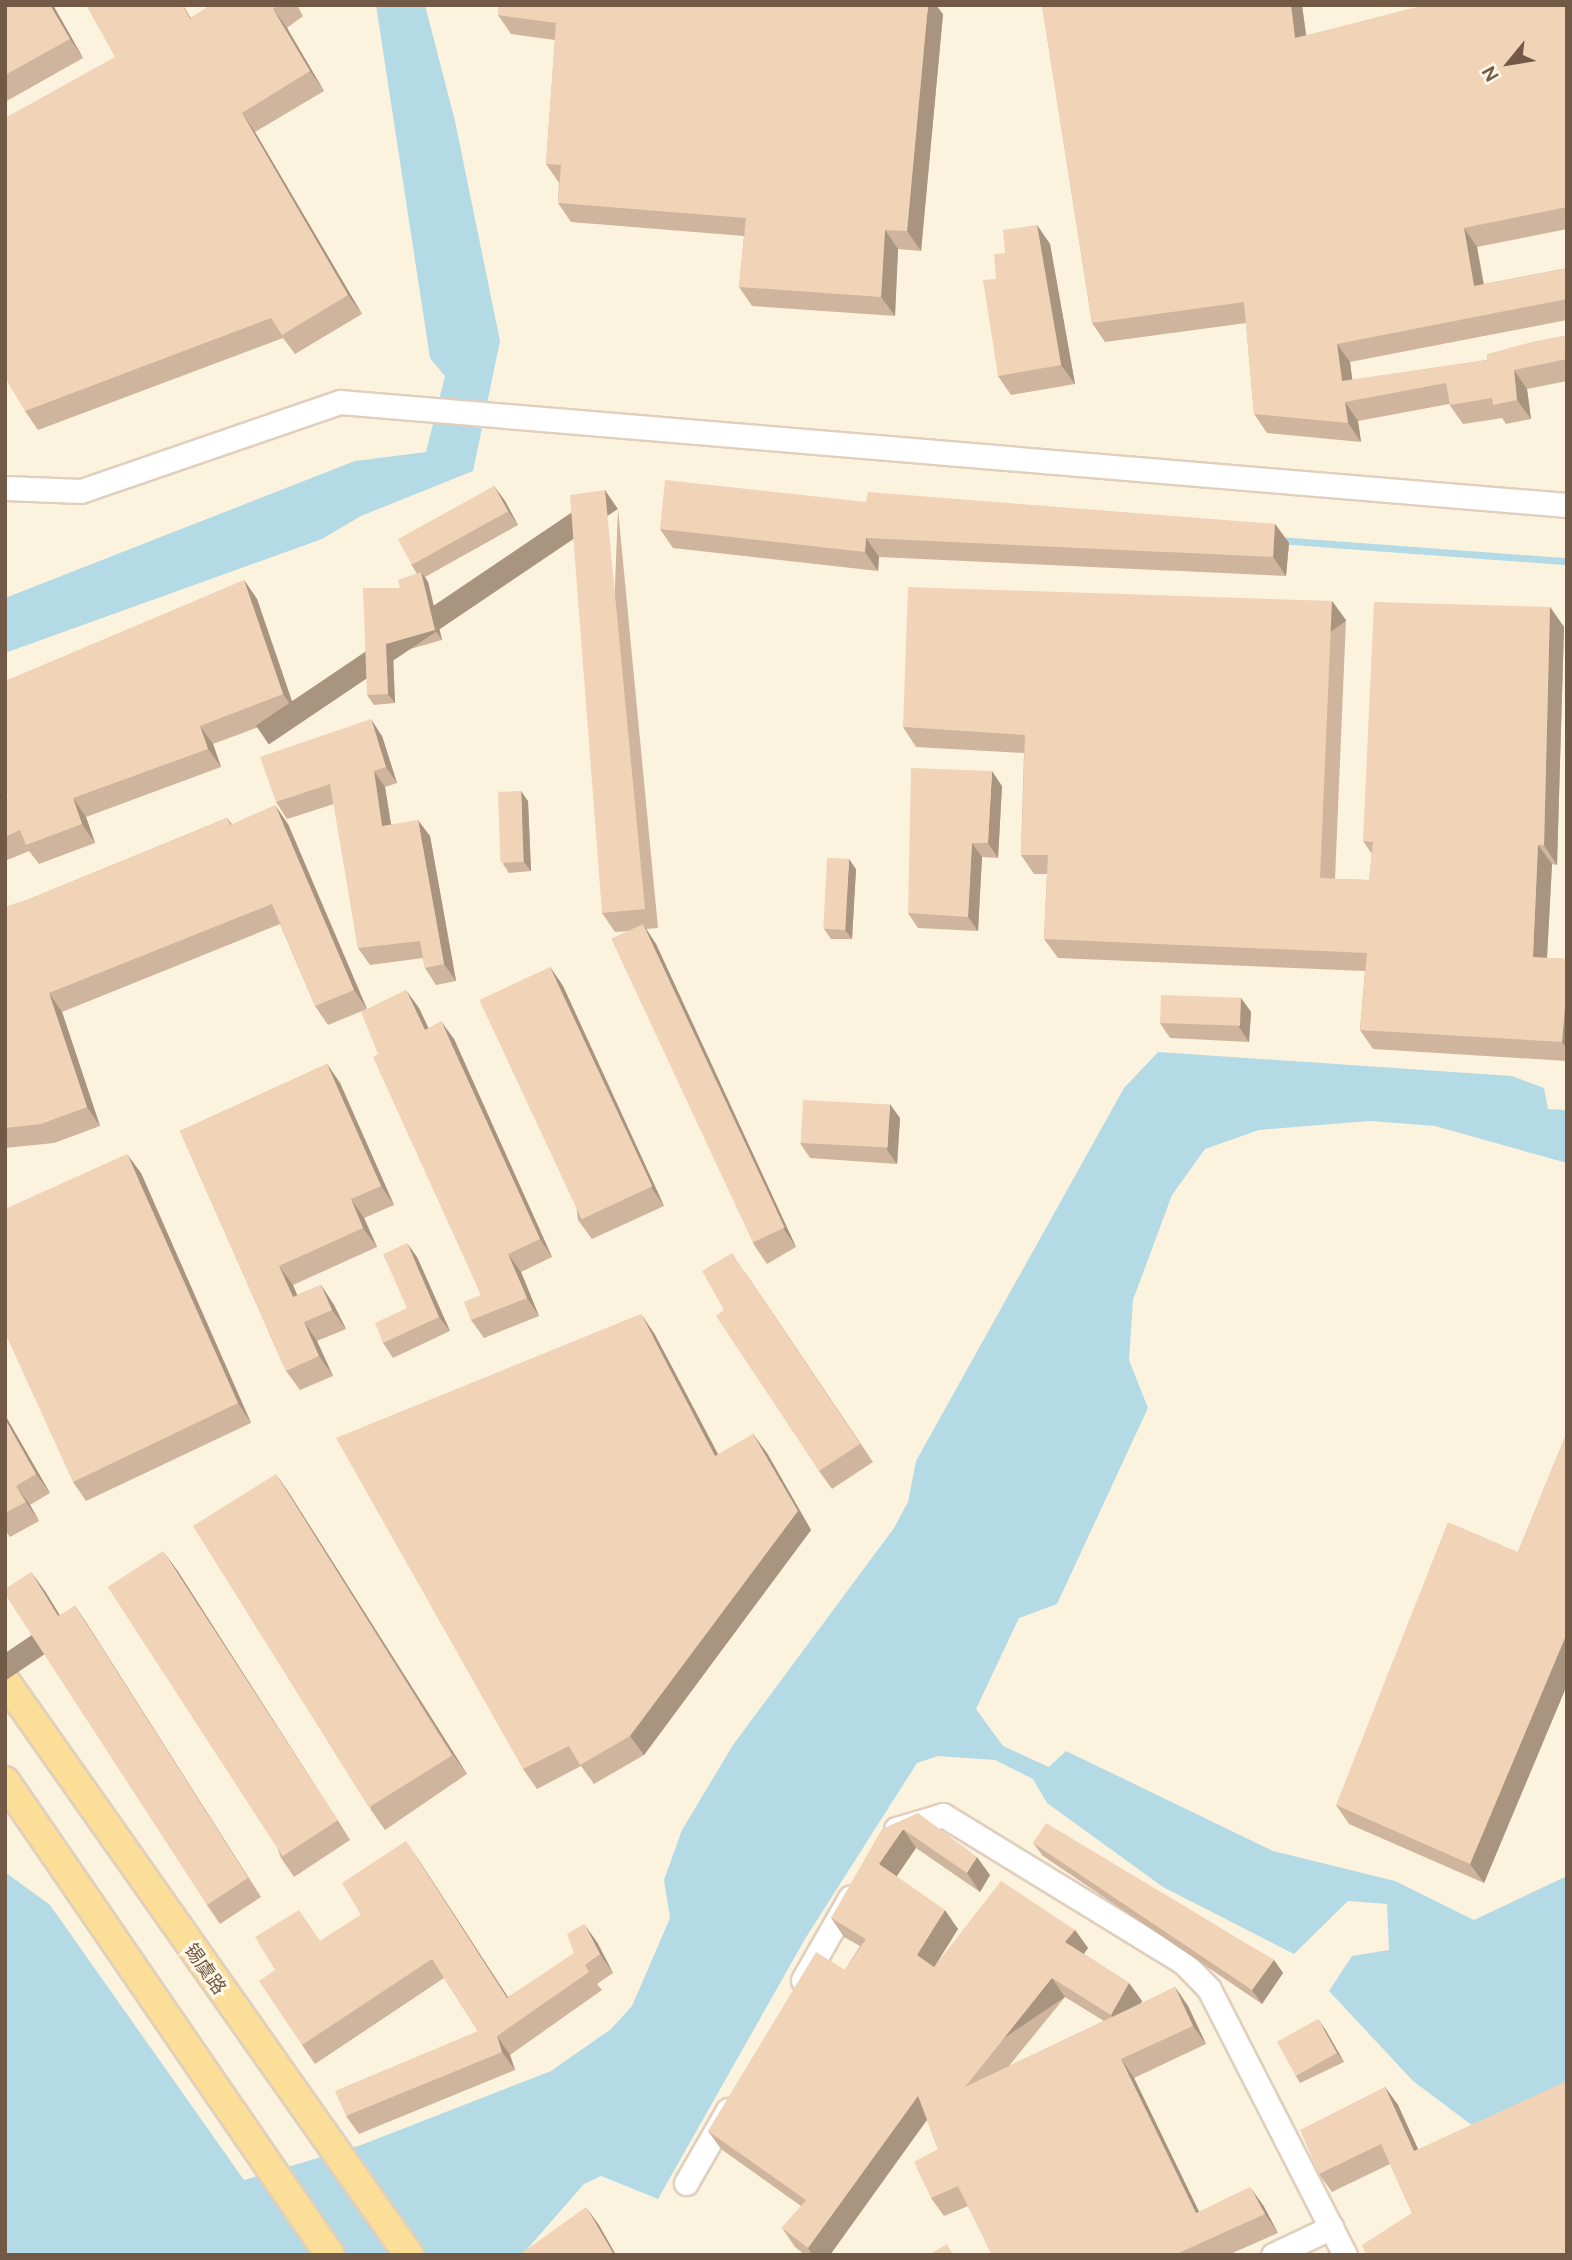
<!DOCTYPE html>
<html>
<head>
<meta charset="utf-8">
<style>
	body { margin:0 }
	#map { position:relative; width:1572px; height:2260px; overflow:hidden; background:#fcf3df; font-family:"DM Sans","Noto Sans SC",sans-serif }
	div>[style] { position:absolute }
	[style*='--x'] { left:calc(var(--x)*1px); top:calc(var(--y)*1px); width:calc(var(--w)*1px); rotate:calc(var(--a)*1deg) }
	.water>* { inset:0; background:#b4dae5 }
	.stream>* { height:7px; margin:-3.5px; padding:0 3.5px; transform-origin:3.5px; border-radius:3.5px; background:#b4dae5 }
	.roads { filter:drop-shadow(2px 0 #e0cfbc) drop-shadow(-2px 0 #e0cfbc) drop-shadow(0 2px #e0cfbc) drop-shadow(0 -2px #e0cfbc) }
	.minor>* { height:23px; margin:-11.5px; padding:0 11.5px; transform-origin:11.5px; border-radius:11.5px; background:#fff }
	.major>* { height:28px; margin:-14px; padding:0 14px; transform-origin:14px; border-radius:14px; background:#fbde97 }
	.wall>* { inset:0; background:#cfb59d }
	.shaded-wall>* { inset:0; background:#a99480; transform-origin:0 0 }
	.building>* { inset:0; background:#f1d3b7; transform-origin:0 0 }
	span { translate:-50% -50%; white-space:nowrap; text-align:center; line-height:1.15; -webkit-text-stroke:6px #fff7e5; paint-order:stroke }
	.street-label { font-size:19px; color:#725a47 }
	.frame { position:absolute; inset:0; border:7px solid #725a47; pointer-events:none }
	.north { position:absolute; left:1474px; top:28px; width:70px; height:70px; -webkit-text-stroke:5px #fff7e5; paint-order:stroke; rotate:240deg; font-size:19px; font-weight:700; line-height:28px; text-align:center; color:#725a47 }
	.north::after { content:''; display:block; margin:auto; width:24px; height:32px; background:#725a47; clip-path:polygon(50% 0,100% 100%,50% 72%,0 100%) }
</style>
</head>
<body>
<div id="map">
	<div class="water">
		<i style="clip-path:polygon(376px 5px,425px 5px,455px 121px,500px 341px,473px 471px,361px 516px,322px 539px,5px 653px,5px 598px,355px 461px,426px 452px,445px 376px,430px 358px)"></i>
		<i style="clip-path:polygon(1158px 1052px,1512px 1076px,1544px 1088px,1548px 1109px,1567px 1110px,1567px 1163px,1435px 1126px,1370px 1121px,1259px 1130px,1205px 1149px,1172px 1195px,1133px 1300px,1129px 1360px,1148px 1408px,1057px 1604px,1019px 1618px,976px 1709px,1003px 1746px,1049px 1767px,1066px 1751px,1273px 1851px,1395px 1881px,1474px 1920px,1567px 1876px,1567px 2083px,1473px 2126px,1413px 2081px,1329px 1991px,1352px 1956px,1389px 1950px,1387px 1904px,1348px 1901px,1294px 1954px,1163px 1887px,1047px 1803px,1033px 1779px,995px 1760px,938px 1756px,917px 1763px,805px 1939px,658px 2199px,601px 2176px,584px 2184px,522px 2255px,5px 2255px,5px 1872px,50px 1905px,244px 2180px,361px 2145px,551px 2071px,611px 2029px,632px 2006px,670px 1918px,664px 1880px,682px 1830px,733px 1745px,894px 1528px,908px 1502px,916px 1461px,1124px 1088px)"></i>
	</div>
	<div class="stream">
		<i style="--x:1278;--y:540;--w:290;--a:4.2"></i>
	</div>
	<div class="roads">
		<div class="minor">
			<i style="--x:5;--y:488;--w:76;--a:2.3"></i>
			<i style="--x:81;--y:491;--w:274;--a:-19"></i>
			<i style="--x:340;--y:402;--w:1231;--a:4.8"></i>
			<i style="--x:896;--y:1829;--w:49;--a:-16.6"></i>
			<i style="--x:943;--y:1815;--w:281;--a:31.5"></i>
			<i style="--x:1183;--y:1962;--w:37;--a:46"></i>
			<i style="--x:1209;--y:1989;--w:299;--a:62.9"></i>
			<i style="--x:803;--y:1980;--w:95;--a:-60.2"></i>
			<i style="--x:686;--y:2183;--w:84;--a:-60.1"></i>
			<i style="--x:1273;--y:2255;--w:65;--a:-25.4"></i>
		</div>
		<div class="major">
			<i style="--x:5;--y:1681;--w:702;--a:54.86"></i>
			<i style="--x:5;--y:1781;--w:575;--a:55.56"></i>
		</div>
	</div>
	<div class="wall">
		<i style="clip-path:polygon(5px 5px,53px 5px,83px 58px,5px 102px)"></i>
		<i style="clip-path:polygon(183px 5px,191px 18px,211px 5px,297px 5px,303px 16px,287px 28px,324px 91px,255px 132px,362px 314px,295px 354px,283px 338px,38px 430px,25px 411px,115px 57px)"></i>
		<i style="clip-path:polygon(1042px 5px,1302px 5px,1306px 35px,1567px 5px,1567px 229px,1477px 247px,1484px 284px,1567px 268px,1567px 320px,1350px 362px,1352px 380px,1487px 360px,1567px 335px,1567px 381px,1527px 389px,1531px 419px,1506px 424px,1502px 418px,1463px 424px,1449px 404px,1358px 421px,1361px 442px,1267px 433px,1254px 414px,1246px 323px,1105px 342px,1092px 323px)"></i>
		<i style="clip-path:polygon(943px 14px,921px 251px,898px 249px,895px 316px,752px 306px,739px 287px,744px 236px,571px 222px,558px 203px,559px 183px,546px 164px,555px 40px,511px 34px,498px 15px)"></i>
		<i style="clip-path:polygon(1037px 225px,1050px 244px,1075px 384px,1011px 395px,998px 376px,996px 279px,1005px 253px)"></i>
		<i style="clip-path:polygon(494px 486px,505px 501px,518px 525px,425px 577px,428px 582px,442px 640px,393px 654px,395px 703px,374px 705px,367px 695px,400px 588px,417px 574px,411px 564px)"></i>
		<i style="clip-path:polygon(866px 502px,1275px 524px,1289px 543px,1286px 576px,879px 557px,878px 571px,673px 548px,660px 529px)"></i>
		<i style="clip-path:polygon(618px 509px,658px 928px,646px 929px,656px 944px,796px 1247px,767px 1264px,754px 1245px,631px 931px,615px 932px,602px 913px)"></i>
		<i style="clip-path:polygon(244px 580px,257px 599px,296px 713px,213px 744px,221px 767px,86px 817px,95px 843px,39px 864px,29px 851px,5px 861px,5px 799px,8px 798px)"></i>
		<i style="clip-path:polygon(1332px 601px,1346px 620px,1335px 879px,1369px 880px,1372px 854px,1363px 841px,1550px 607px,1564px 627px,1557px 865px,1552px 864px,1547px 958px,1567px 959px,1567px 1061px,1373px 1049px,1360px 1030px,1365px 971px,1058px 958px,1044px 939px,1047px 874px,1034px 874px,1021px 855px,1024px 753px,916px 747px,903px 727px)"></i>
		<i style="clip-path:polygon(382px 736px,397px 783px,385px 787px,391px 824px,430px 836px,456px 981px,436px 985px,425px 968px,423px 958px,370px 965px,358px 948px,334px 804px,287px 819px,276px 802px)"></i>
		<i style="clip-path:polygon(1002px 786px,998px 858px,982px 857px,978px 931px,918px 928px,908px 913px)"></i>
		<i style="clip-path:polygon(528px 801px,531px 871px,509px 873px,503px 864px)"></i>
		<i style="clip-path:polygon(227px 818px,232px 824px,288px 824px,367px 1009px,328px 1025px,315px 1006px,280px 924px,62px 1012px,100px 1126px,54px 1143px,5px 1148px,5px 907px,27px 900px)"></i>
		<i style="clip-path:polygon(856px 869px,852px 939px,831px 939px,824px 929px)"></i>
		<i style="clip-path:polygon(550px 967px,563px 986px,664px 1206px,592px 1239px,578px 1220px)"></i>
		<i style="clip-path:polygon(1241px 998px,1251px 1012px,1249px 1042px,1170px 1038px,1160px 1023px)"></i>
		<i style="clip-path:polygon(419px 1008px,428px 1028px,454px 1039px,552px 1257px,521px 1272px,539px 1316px,484px 1338px,471px 1320px,481px 1295px,378px 1054px)"></i>
		<i style="clip-path:polygon(327px 1064px,340px 1083px,394px 1205px,364px 1218px,377px 1247px,293px 1285px,297px 1295px,321px 1285px,334px 1305px,346px 1329px,317px 1341px,333px 1376px,300px 1390px,286px 1371px,180px 1131px)"></i>
		<i style="clip-path:polygon(900px 1118px,897px 1164px,810px 1158px,800px 1143px)"></i>
		<i style="clip-path:polygon(141px 1173px,251px 1423px,86px 1501px,73px 1482px)"></i>
		<i style="clip-path:polygon(417px 1257px,450px 1331px,393px 1358px,383px 1343px,407px 1308px)"></i>
		<i style="clip-path:polygon(745px 1272px,873px 1462px,832px 1489px,819px 1471px,724px 1310px)"></i>
		<i style="clip-path:polygon(654px 1333px,718px 1454px,767px 1453px,811px 1530px,644px 1755px,594px 1784px,581px 1766px,537px 1789px,523px 1769px)"></i>
		<i style="clip-path:polygon(5px 1415px,50px 1493px,30px 1505px,39px 1521px,10px 1537px,5px 1530px)"></i>
		<i style="clip-path:polygon(1567px 1432px,1567px 1685px,1484px 1883px,1349px 1824px,1336px 1805px,1518px 1552px)"></i>
		<i style="clip-path:polygon(276px 1474px,289px 1493px,467px 1774px,385px 1830px,371px 1810px)"></i>
		<i style="clip-path:polygon(177px 1570px,350px 1840px,294px 1877px,281px 1858px)"></i>
		<i style="clip-path:polygon(31px 1572px,59px 1615px,88px 1625px,261px 1897px,220px 1924px,207px 1905px)"></i>
		<i style="clip-path:polygon(evenodd,918px 1813px,990px 1875px,980px 1892px,916px 1848px,896px 1877px,958px 1929px,935px 1966px,1075px 1930px,1088px 1948px,1084px 1954px,1129px 1983px,1142px 2001px,1141px 2004px,1175px 1987px,1188px 2006px,1206px 2044px,1134px 2078px,1199px 2212px,1263px 2205px,1278px 2233px,1228px 2255px,992px 2255px,968px 2206px,944px 2216px,931px 2198px,938px 2149px,927px 2120px,830px 2255px,805px 2255px,795px 2247px,782px 2228px,801px 2206px,721px 2149px,708px 2131px,845px 1970px,860px 1946px,844px 1937px,831px 1918px,918px 1813px,1065px 1997px,1104px 2021px,1009px 2066px,1065px 1997px)"></i>
		<i style="clip-path:polygon(1033px 1843px,1274px 1960px,1283px 1973px,1262px 2004px,1043px 1856px)"></i>
		<i style="clip-path:polygon(418px 1859px,508px 1997px,597px 1942px,613px 1973px,597px 1984px,602px 1990px,510px 2055px,515px 2070px,359px 2134px,346px 2116px,478px 2031px,444px 1978px,315px 2064px,302px 2045px,275px 1970px,361px 1915px)"></i>
		<i style="clip-path:polygon(1325px 2029px,1344px 2062px,1300px 2083px,1294px 2073px)"></i>
		<i style="clip-path:polygon(1385px 2087px,1398px 2105px,1418px 2149px,1412px 2213px,1390px 2164px,1332px 2192px,1319px 2174px)"></i>
	</div>
	<div class="shaded-wall">
		<i style="clip-path:polygon(50px 5px,53px 5px,83px 58px,70px 39px)"></i>
		<i style="clip-path:polygon(928px 5px,936px 5px,943px 14px,921px 251px,907px 231px)"></i>
		<i style="clip-path:polygon(1291px 5px,1302px 5px,1309px 57px,1295px 38px)"></i>
		<i style="clip-path:polygon(273px 9px,287px 28px,324px 91px,310px 71px)"></i>
		<i style="clip-path:polygon(242px 113px,255px 132px,362px 314px,348px 295px)"></i>
		<i style="clip-path:polygon(1037px 225px,1050px 244px,1075px 384px,1061px 365px)"></i>
		<i style="clip-path:polygon(1464px 228px,1477px 247px,1487px 305px,1474px 286px)"></i>
		<i style="clip-path:polygon(885px 230px,898px 249px,895px 316px,881px 297px)"></i>
		<i style="clip-path:polygon(1337px 344px,1350px 362px,1355px 400px,1342px 381px)"></i>
		<i style="clip-path:polygon(1514px 370px,1527px 389px,1531px 419px,1517px 400px)"></i>
		<i style="clip-path:polygon(1345px 402px,1358px 421px,1361px 442px,1348px 423px)"></i>
		<i style="clip-path:polygon(494px 486px,505px 501px,518px 525px,508px 511px)"></i>
		<i style="left:605px;top:490px;width:23px;height:421px;rotate:56deg"></i>
		<i style="clip-path:polygon(1275px 524px,1289px 543px,1286px 576px,1273px 557px)"></i>
		<i style="clip-path:polygon(866px 538px,879px 557px,878px 571px,865px 552px)"></i>
		<i style="clip-path:polygon(421px 572px,428px 582px,442px 640px,435px 630px)"></i>
		<i style="clip-path:polygon(244px 580px,257px 599px,296px 713px,283px 694px)"></i>
		<i style="left:1332px;top:601px;width:24px;height:277px;rotate:54deg"></i>
		<i style="clip-path:polygon(1550px 607px,1564px 627px,1557px 865px,1544px 845px)"></i>
		<i style="clip-path:polygon(386px 644px,393px 654px,395px 703px,388px 694px)"></i>
		<i style="clip-path:polygon(371px 719px,382px 736px,397px 783px,386px 767px)"></i>
		<i style="clip-path:polygon(200px 726px,213px 744px,221px 767px,208px 749px)"></i>
		<i style="clip-path:polygon(374px 771px,385px 787px,394px 843px,382px 826px)"></i>
		<i style="clip-path:polygon(992px 771px,1002px 786px,998px 858px,988px 843px)"></i>
		<i style="clip-path:polygon(521px 791px,528px 801px,531px 871px,524px 862px)"></i>
		<i style="clip-path:polygon(73px 798px,86px 817px,95px 843px,82px 824px)"></i>
		<i style="clip-path:polygon(275px 805px,288px 824px,367px 1009px,354px 990px)"></i>
		<i style="clip-path:polygon(418px 820px,430px 836px,456px 981px,444px 964px)"></i>
		<i style="clip-path:polygon(972px 843px,982px 857px,978px 931px,968px 917px)"></i>
		<i style="clip-path:polygon(1538px 845px,1552px 864px,1546px 976px,1533px 957px)"></i>
		<i style="clip-path:polygon(849px 859px,856px 869px,852px 939px,845px 930px)"></i>
		<i style="clip-path:polygon(643px 924px,656px 944px,796px 1247px,783px 1228px)"></i>
		<i style="clip-path:polygon(550px 967px,563px 986px,664px 1206px,651px 1187px)"></i>
		<i style="clip-path:polygon(1567px 983px,1567px 1049px,1562px 1042px)"></i>
		<i style="clip-path:polygon(406px 990px,419px 1008px,438px 1048px,425px 1030px)"></i>
		<i style="clip-path:polygon(49px 993px,62px 1012px,100px 1126px,87px 1107px)"></i>
		<i style="clip-path:polygon(1241px 998px,1251px 1012px,1249px 1042px,1239px 1027px)"></i>
		<i style="clip-path:polygon(441px 1021px,454px 1039px,552px 1257px,540px 1239px)"></i>
		<i style="clip-path:polygon(327px 1064px,340px 1083px,394px 1205px,381px 1186px)"></i>
		<i style="clip-path:polygon(890px 1104px,900px 1118px,897px 1164px,887px 1150px)"></i>
		<i style="clip-path:polygon(127px 1154px,141px 1173px,251px 1423px,238px 1403px)"></i>
		<i style="clip-path:polygon(351px 1199px,364px 1218px,377px 1247px,363px 1228px)"></i>
		<i style="clip-path:polygon(407px 1243px,417px 1257px,450px 1331px,439px 1317px)"></i>
		<i style="clip-path:polygon(508px 1254px,521px 1272px,539px 1316px,527px 1298px)"></i>
		<i style="clip-path:polygon(279px 1266px,293px 1285px,306px 1316px,293px 1297px)"></i>
		<i style="clip-path:polygon(321px 1285px,334px 1305px,346px 1329px,332px 1310px)"></i>
		<i style="clip-path:polygon(641px 1314px,654px 1333px,729px 1475px,715px 1456px)"></i>
		<i style="clip-path:polygon(304px 1322px,317px 1341px,333px 1376px,319px 1356px)"></i>
		<i style="clip-path:polygon(5px 1415px,50px 1493px,36px 1474px,5px 1419px)"></i>
		<i style="clip-path:polygon(753px 1434px,767px 1453px,811px 1530px,644px 1755px,630px 1736px)"></i>
		<i style="clip-path:polygon(276px 1474px,289px 1493px,467px 1774px,453px 1755px)"></i>
		<i style="clip-path:polygon(16px 1486px,30px 1505px,39px 1521px,26px 1502px)"></i>
		<i style="clip-path:polygon(163px 1551px,177px 1570px,350px 1840px,337px 1821px)"></i>
		<i style="clip-path:polygon(31px 1572px,45px 1591px,72px 1635px,58px 1616px)"></i>
		<i style="left:75px;top:1606px;width:23px;height:322px;rotate:56deg"></i>
		<i style="clip-path:polygon(1567px 1633px,1567px 1685px,1484px 1883px,1470px 1864px)"></i>
		<i style="clip-path:polygon(903px 1829px,916px 1848px,892px 1883px,879px 1864px)"></i>
		<i style="clip-path:polygon(406px 1841px,418px 1859px,520px 2016px,507px 1998px)"></i>
		<i style="clip-path:polygon(977px 1857px,990px 1875px,980px 1892px,967px 1873px)"></i>
		<i style="clip-path:polygon(945px 1910px,958px 1929px,930px 1974px,917px 1955px)"></i>
		<i style="clip-path:polygon(584px 1924px,597px 1942px,613px 1973px,600px 1954px)"></i>
		<i style="clip-path:polygon(1075px 1930px,1088px 1948px,1078px 1961px,1065px 1942px)"></i>
		<i style="clip-path:polygon(1274px 1960px,1283px 1973px,1262px 2004px,1252px 1990px)"></i>
		<i style="left:1052px;top:1978px;width:23px;height:139px;rotate:56deg"></i>
		<i style="clip-path:polygon(1129px 1983px,1142px 2001px,1124px 2033px,1111px 2015px)"></i>
		<i style="clip-path:polygon(1175px 1987px,1188px 2006px,1206px 2044px,1193px 2026px)"></i>
		<i style="clip-path:polygon(1318px 2019px,1325px 2029px,1344px 2062px,1337px 2053px)"></i>
		<i style="clip-path:polygon(497px 2036px,510px 2055px,515px 2070px,502px 2052px)"></i>
		<i style="clip-path:polygon(1121px 2059px,1134px 2078px,1209px 2232px,1196px 2213px)"></i>
		<i style="clip-path:polygon(1385px 2087px,1398px 2105px,1427px 2169px,1414px 2151px)"></i>
		<i style="clip-path:polygon(918px 2096px,931px 2114px,830px 2255px,813px 2255px,808px 2248px)"></i>
		<i style="clip-path:polygon(1250px 2187px,1263px 2205px,1278px 2233px,1265px 2214px)"></i>
		<i style="clip-path:polygon(586px 2207px,599px 2225px,616px 2255px,614px 2255px)"></i>
	</div>
	<div class="building">
		<i style="clip-path:polygon(5px 5px,50px 5px,70px 39px,5px 75px)"></i>
		<i style="clip-path:polygon(86px 5px,182px 5px,190px 19px,211px 5px,278px 5px,273px 9px,310px 71px,242px 113px,348px 295px,282px 335px,271px 318px,25px 411px,5px 378px,5px 118px,115px 57px)"></i>
		<i style="clip-path:polygon(498px 5px,928px 5px,907px 231px,885px 230px,881px 297px,739px 287px,746px 218px,558px 203px,561px 165px,546px 164px,556px 23px,498px 15px)"></i>
		<i style="clip-path:polygon(1042px 5px,1291px 5px,1295px 38px,1425px 5px,1567px 5px,1567px 207px,1464px 228px,1474px 286px,1567px 268px,1567px 299px,1337px 344px,1342px 381px,1487px 360px,1487px 354px,1532px 342px,1567px 335px,1567px 359px,1514px 370px,1517px 400px,1493px 405px,1492px 398px,1450px 405px,1446px 383px,1345px 402px,1348px 423px,1254px 414px,1244px 302px,1092px 323px)"></i>
		<i style="clip-path:polygon(1037px 225px,1061px 365px,998px 376px,983px 280px,996px 279px,994px 254px,1005px 253px,1003px 230px)"></i>
		<i style="clip-path:polygon(665px 480px,866px 502px,868px 492px,1275px 524px,1273px 557px,866px 538px,865px 552px,660px 529px)"></i>
		<i style="left:494px;top:486px;width:29px;height:110px;rotate:61deg"></i>
		<i style="clip-path:polygon(605px 490px,645px 909px,602px 913px,570px 495px)"></i>
		<i style="clip-path:polygon(421px 572px,435px 630px,386px 644px,388px 694px,367px 695px,363px 588px,400px 588px,398px 580px)"></i>
		<i style="clip-path:polygon(244px 580px,283px 694px,200px 726px,208px 749px,73px 798px,82px 824px,26px 845px,20px 830px,5px 837px,5px 799px,8px 798px,5px 789px,5px 681px)"></i>
		<i style="clip-path:polygon(908px 587px,1332px 601px,1320px 878px,1369px 880px,1373px 842px,1363px 841px,1374px 602px,1550px 607px,1544px 845px,1538px 845px,1533px 957px,1567px 959px,1567px 983px,1562px 1042px,1360px 1030px,1367px 953px,1044px 939px,1048px 855px,1021px 855px,1025px 735px,903px 727px)"></i>
		<i style="clip-path:polygon(371px 719px,386px 767px,374px 771px,382px 826px,418px 820px,444px 964px,425px 968px,420px 941px,358px 948px,330px 784px,276px 802px,260px 757px)"></i>
		<i style="clip-path:polygon(911px 768px,992px 771px,988px 843px,972px 843px,968px 917px,908px 913px)"></i>
		<i style="left:521px;top:791px;width:71px;height:23px;rotate:88deg"></i>
		<i style="clip-path:polygon(275px 805px,354px 990px,315px 1006px,272px 904px,49px 993px,87px 1107px,41px 1124px,5px 1128px,5px 907px,27px 900px,227px 818px,230px 825px)"></i>
		<i style="left:849px;top:859px;width:71px;height:22px;rotate:93deg"></i>
		<i style="left:643px;top:924px;width:335px;height:35px;rotate:65deg"></i>
		<i style="left:550px;top:967px;width:242px;height:78px;rotate:65deg"></i>
		<i style="clip-path:polygon(406px 990px,425px 1030px,441px 1021px,540px 1239px,508px 1254px,527px 1298px,471px 1320px,464px 1302px,481px 1295px,373px 1057px,378px 1054px,361px 1012px)"></i>
		<i style="left:1161px;top:995px;width:80px;height:28px;rotate:2deg"></i>
		<i style="clip-path:polygon(327px 1064px,381px 1186px,351px 1199px,363px 1228px,279px 1266px,293px 1297px,321px 1285px,332px 1310px,304px 1322px,319px 1356px,286px 1371px,180px 1131px)"></i>
		<i style="left:803px;top:1100px;width:87px;height:43px;rotate:3deg"></i>
		<i style="clip-path:polygon(127px 1154px,238px 1403px,73px 1482px,5px 1333px,5px 1209px)"></i>
		<i style="clip-path:polygon(407px 1243px,439px 1317px,383px 1343px,375px 1323px,407px 1308px,383px 1254px)"></i>
		<i style="clip-path:polygon(732px 1253px,860px 1444px,819px 1471px,716px 1316px,724px 1310px,702px 1271px)"></i>
		<i style="clip-path:polygon(641px 1314px,715px 1456px,753px 1434px,798px 1511px,630px 1736px,580px 1765px,569px 1746px,523px 1769px,336px 1438px)"></i>
		<i style="clip-path:polygon(5px 1419px,36px 1474px,16px 1486px,26px 1502px,5px 1513px)"></i>
		<i style="clip-path:polygon(1567px 1432px,1567px 1633px,1470px 1864px,1336px 1805px,1448px 1522px,1518px 1552px)"></i>
		<i style="left:276px;top:1474px;width:332px;height:98px;rotate:58deg"></i>
		<i style="left:163px;top:1551px;width:321px;height:66px;rotate:57deg"></i>
		<i style="clip-path:polygon(31px 1572px,58px 1616px,75px 1606px,248px 1878px,207px 1905px,5px 1594px,5px 1589px)"></i>
		<i style="clip-path:polygon(918px 1813px,977px 1857px,967px 1873px,903px 1829px,879px 1864px,945px 1910px,917px 1955px,934px 1967px,1001px 1881px,1075px 1930px,1065px 1942px,1129px 1983px,1111px 2015px,1052px 1978px,965px 2087px,1175px 1987px,1193px 2026px,1121px 2059px,1196px 2213px,1250px 2187px,1265px 2214px,1174px 2255px,992px 2255px,958px 2186px,931px 2198px,914px 2162px,938px 2149px,918px 2096px,808px 2248px,782px 2228px,806px 2200px,708px 2131px,816px 1952px,845px 1970px,866px 1939px,831px 1918px,882px 1829px)"></i>
		<i style="clip-path:polygon(1046px 1823px,1274px 1960px,1252px 1990px,1033px 1843px)"></i>
		<i style="clip-path:polygon(406px 1841px,507px 1998px,574px 1953px,567px 1934px,584px 1924px,600px 1954px,585px 1965px,589px 1972px,497px 2036px,502px 2052px,346px 2116px,335px 2091px,478px 2031px,432px 1959px,302px 2045px,259px 1981px,275px 1970px,255px 1937px,299px 1910px,320px 1941px,361px 1915px,342px 1883px)"></i>
		<i style="left:1318px;top:2019px;width:39px;height:47px;rotate:61deg"></i>
		<i style="clip-path:polygon(1567px 2081px,1567px 2255px,1366px 2255px,1362px 2245px,1412px 2213px,1381px 2144px,1319px 2174px,1300px 2130px,1385px 2087px,1414px 2151px)"></i>
		<i style="clip-path:polygon(586px 2207px,614px 2255px,519px 2255px)"></i>
		<i style="clip-path:polygon(947px 2244px,953px 2255px,929px 2255px)"></i>
	</div>
	<div class="street-label">
		<span style="left:205px;top:1969px;rotate:55deg">锡虞路</span>
	</div>
	<div class="frame"></div>
	<div class="north">N</div>
</div>
</body>
</html>
